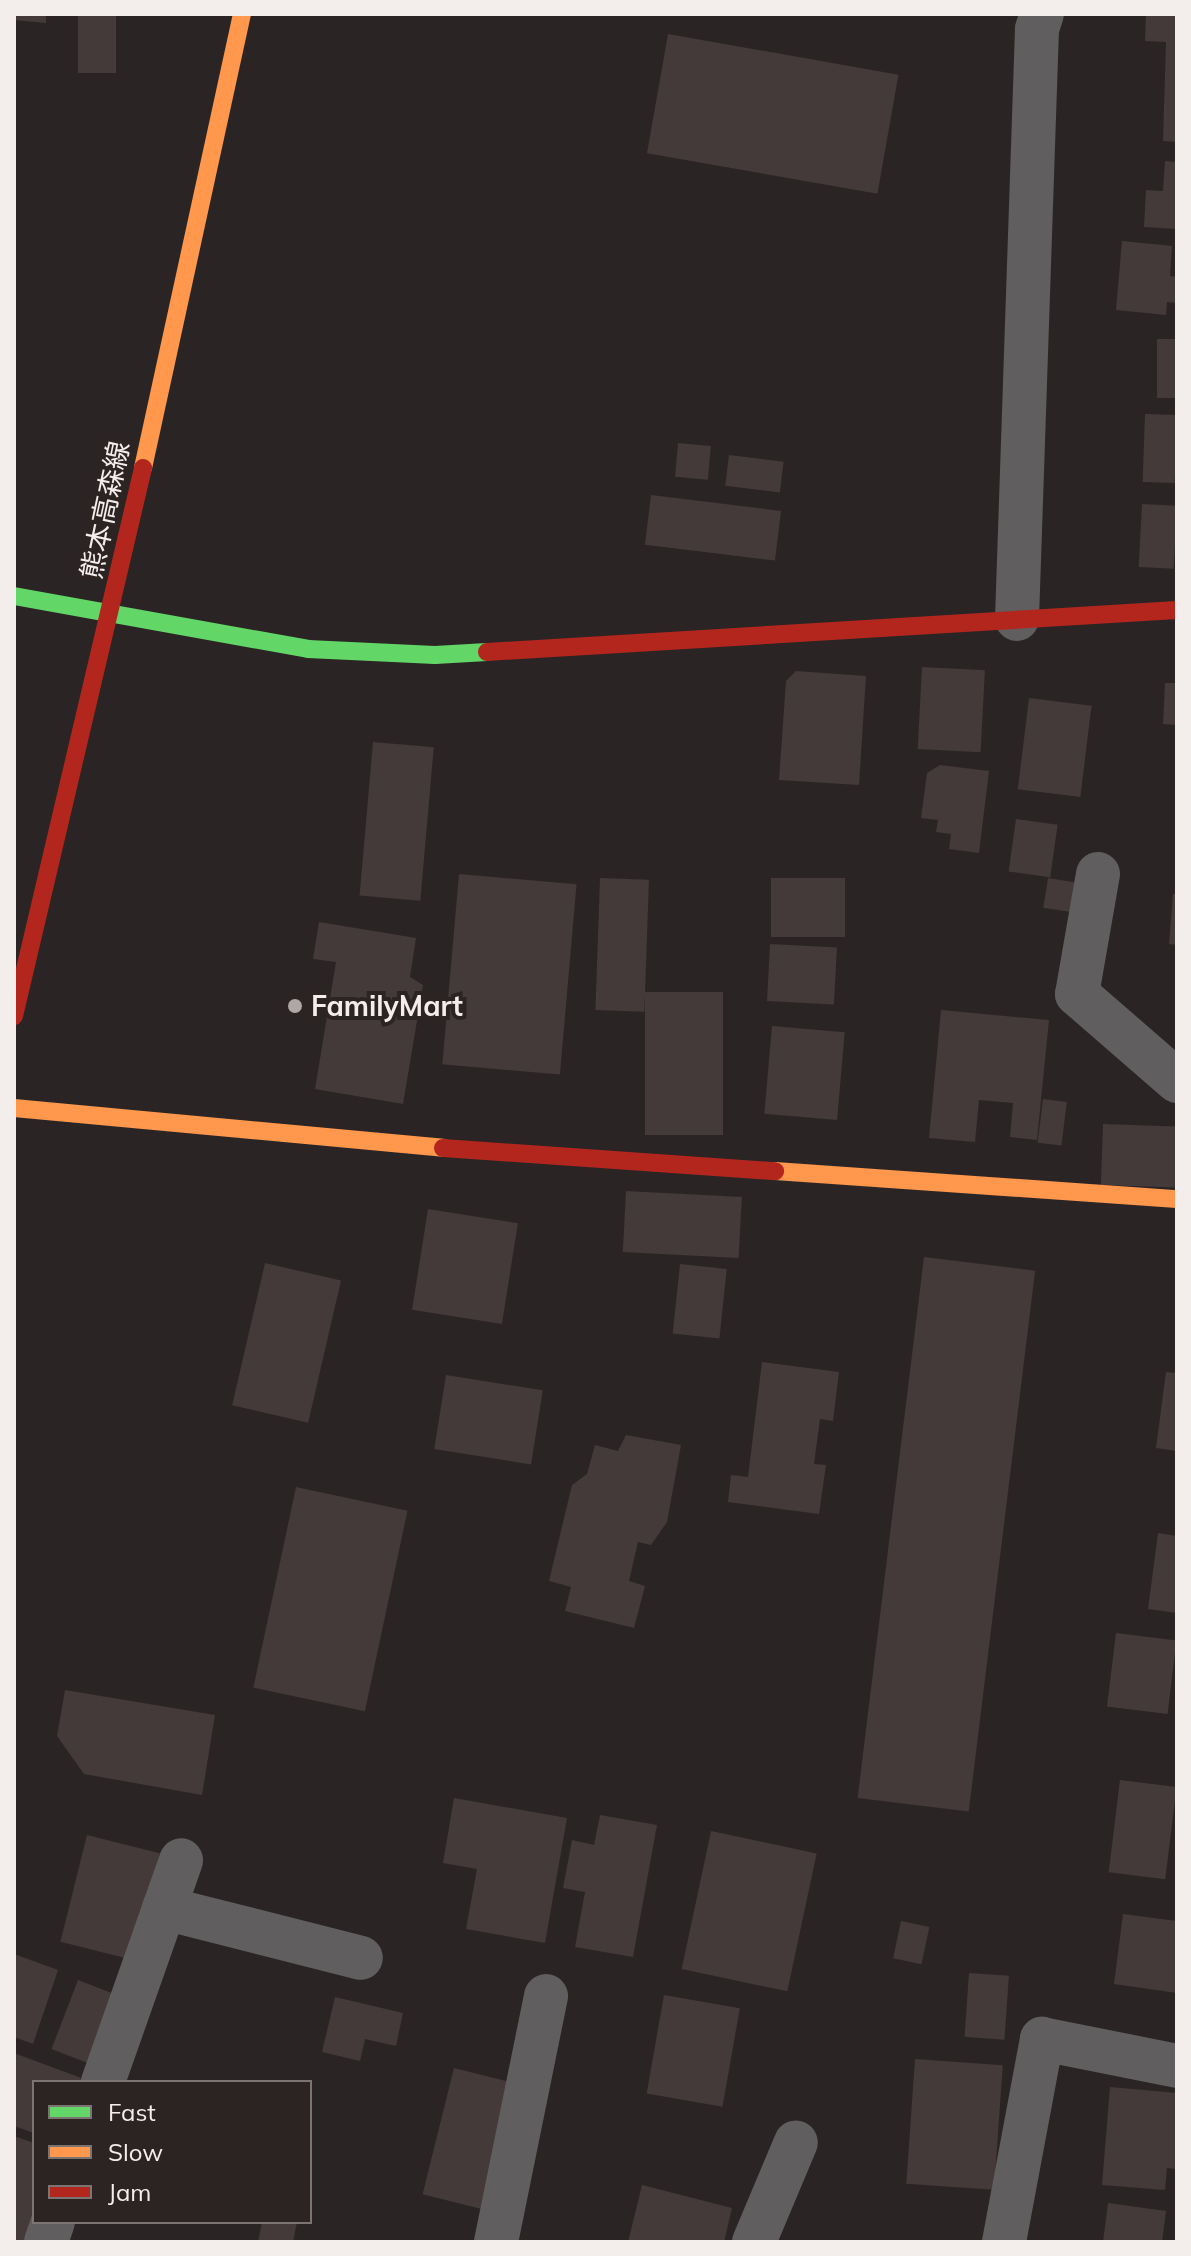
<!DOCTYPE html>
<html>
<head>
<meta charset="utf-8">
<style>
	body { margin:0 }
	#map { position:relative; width:1191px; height:2256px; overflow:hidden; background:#2a2524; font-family:Mulish,"Noto Sans JP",sans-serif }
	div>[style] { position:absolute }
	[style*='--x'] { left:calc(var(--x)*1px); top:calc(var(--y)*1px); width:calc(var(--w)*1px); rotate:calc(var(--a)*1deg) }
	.building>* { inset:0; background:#433a39; transform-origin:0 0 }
	.street>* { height:44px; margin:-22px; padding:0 22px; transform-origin:22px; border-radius:22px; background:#605e5e }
	.fast>* { height:18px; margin:-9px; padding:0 9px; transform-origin:9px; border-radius:9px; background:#63d668 }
	.slow>* { height:18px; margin:-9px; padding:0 9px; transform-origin:9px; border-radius:9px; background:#ff974d }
	.jam>* { height:18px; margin:-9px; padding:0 9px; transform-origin:9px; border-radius:9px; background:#b3261e }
	.dots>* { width:22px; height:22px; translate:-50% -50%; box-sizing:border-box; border:4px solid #2c2422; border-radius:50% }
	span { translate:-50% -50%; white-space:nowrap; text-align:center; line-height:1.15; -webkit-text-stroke:8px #2c2422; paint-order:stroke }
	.street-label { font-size:28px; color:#f3edec }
	.poi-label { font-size:28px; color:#f3edec; font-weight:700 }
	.left { translate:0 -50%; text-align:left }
	.frame { position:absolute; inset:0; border:16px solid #f3edec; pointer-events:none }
	.legend { position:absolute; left:32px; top:2080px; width:280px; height:144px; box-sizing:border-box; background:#2c2422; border:2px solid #7c7473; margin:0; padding:10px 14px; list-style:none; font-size:24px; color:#f3edec }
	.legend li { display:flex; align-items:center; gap:16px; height:40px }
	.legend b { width:40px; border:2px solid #7c7473 }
</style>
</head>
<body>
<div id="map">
	<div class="building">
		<i style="clip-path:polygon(14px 14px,46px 14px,46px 23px,14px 20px)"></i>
		<i style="left:78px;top:14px;width:38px;height:59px"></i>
		<i style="clip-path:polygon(1146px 14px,1177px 14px,1177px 142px,1163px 141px,1166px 42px,1145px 41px)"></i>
		<i style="left:668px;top:34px;width:234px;height:121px;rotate:10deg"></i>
		<i style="clip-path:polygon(1165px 161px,1177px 162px,1177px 229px,1144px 227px,1146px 190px,1163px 191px)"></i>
		<i style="clip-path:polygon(1122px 241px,1172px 246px,1170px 276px,1177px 277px,1177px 303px,1167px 302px,1166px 315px,1116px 310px)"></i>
		<i style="left:1157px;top:339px;width:20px;height:59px"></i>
		<i style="left:1145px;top:414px;width:32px;height:68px;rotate:2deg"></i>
		<i style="left:678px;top:443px;width:33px;height:34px;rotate:5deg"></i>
		<i style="left:729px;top:455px;width:55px;height:31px;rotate:7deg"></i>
		<i style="left:651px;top:495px;width:131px;height:50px;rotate:7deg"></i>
		<i style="left:1142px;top:504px;width:35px;height:63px;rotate:3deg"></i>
		<i style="left:922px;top:667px;width:63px;height:82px;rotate:3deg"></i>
		<i style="clip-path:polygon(796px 671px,866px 676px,859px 785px,779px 780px,786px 681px)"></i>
		<i style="clip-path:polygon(1165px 683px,1177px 683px,1177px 725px,1163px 724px)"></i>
		<i style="left:1029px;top:698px;width:63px;height:92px;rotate:7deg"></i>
		<i style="left:373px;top:742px;width:61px;height:154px;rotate:5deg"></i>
		<i style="clip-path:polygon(940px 765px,989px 771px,979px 853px,949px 849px,951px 834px,936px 832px,938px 820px,921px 818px,927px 773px)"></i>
		<i style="left:1016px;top:819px;width:42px;height:53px;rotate:8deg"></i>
		<i style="left:459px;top:874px;width:118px;height:191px;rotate:5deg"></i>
		<i style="left:600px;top:878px;width:49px;height:132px;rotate:2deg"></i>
		<i style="left:771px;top:878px;width:74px;height:59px"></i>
		<i style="left:1048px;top:878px;width:30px;height:30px;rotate:9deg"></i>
		<i style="clip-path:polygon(1173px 894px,1177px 894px,1177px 945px,1169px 944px)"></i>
		<i style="clip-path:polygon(319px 922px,416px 938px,410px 977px,423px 985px,403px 1104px,315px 1089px,336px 962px,313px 959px)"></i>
		<i style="left:770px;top:944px;width:67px;height:57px;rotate:3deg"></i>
		<i style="left:645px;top:992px;width:78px;height:143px"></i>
		<i style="clip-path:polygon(941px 1010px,1049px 1020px,1037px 1140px,1010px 1137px,1013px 1103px,979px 1100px,975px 1142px,929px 1138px)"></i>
		<i style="left:772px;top:1026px;width:73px;height:88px;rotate:5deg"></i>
		<i style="left:1043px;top:1099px;width:24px;height:44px;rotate:7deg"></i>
		<i style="left:1103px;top:1124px;width:74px;height:61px;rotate:2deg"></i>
		<i style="left:626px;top:1191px;width:116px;height:61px;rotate:3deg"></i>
		<i style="left:428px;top:1209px;width:91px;height:102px;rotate:9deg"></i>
		<i style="left:924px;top:1257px;width:112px;height:545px;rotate:7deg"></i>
		<i style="left:265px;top:1263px;width:78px;height:146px;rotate:13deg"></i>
		<i style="left:680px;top:1264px;width:47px;height:70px;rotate:6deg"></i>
		<i style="clip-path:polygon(762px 1362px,839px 1372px,833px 1421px,820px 1419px,814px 1464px,826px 1465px,819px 1514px,728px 1502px,731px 1475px,748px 1477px)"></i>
		<i style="clip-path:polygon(1166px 1372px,1177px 1373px,1177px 1451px,1156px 1448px)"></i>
		<i style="left:446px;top:1375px;width:98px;height:75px;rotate:9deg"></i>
		<i style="clip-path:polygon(626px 1435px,681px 1445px,667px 1522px,651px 1545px,638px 1542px,629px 1581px,645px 1586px,634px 1628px,565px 1611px,571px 1587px,549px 1581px,572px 1485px,587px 1474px,595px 1445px,618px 1451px)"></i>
		<i style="left:296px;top:1487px;width:114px;height:205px;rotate:12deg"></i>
		<i style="clip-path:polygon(1158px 1533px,1177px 1536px,1177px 1613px,1148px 1609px)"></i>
		<i style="left:1116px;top:1633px;width:61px;height:74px;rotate:7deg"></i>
		<i style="clip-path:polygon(65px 1690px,215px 1715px,202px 1795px,84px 1774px,57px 1736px)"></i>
		<i style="left:1120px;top:1780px;width:57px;height:93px;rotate:7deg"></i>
		<i style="clip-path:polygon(454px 1798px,567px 1818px,545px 1943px,466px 1929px,477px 1869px,443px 1863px)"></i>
		<i style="clip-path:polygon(600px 1815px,657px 1825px,633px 1957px,575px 1947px,585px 1892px,563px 1888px,572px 1840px,594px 1845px)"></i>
		<i style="left:711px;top:1831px;width:108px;height:141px;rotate:12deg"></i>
		<i style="left:87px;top:1835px;width:75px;height:110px;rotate:14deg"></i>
		<i style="clip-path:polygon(1123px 1914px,1177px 1921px,1177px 1993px,1114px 1984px)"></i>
		<i style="left:901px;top:1921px;width:29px;height:38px;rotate:12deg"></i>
		<i style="clip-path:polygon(14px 1954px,58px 1970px,33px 2044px,14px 2037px)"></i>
		<i style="left:969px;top:1973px;width:40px;height:64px;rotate:4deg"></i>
		<i style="left:78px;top:1980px;width:45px;height:74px;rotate:21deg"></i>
		<i style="left:664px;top:1995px;width:77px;height:100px;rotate:10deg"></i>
		<i style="clip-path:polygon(335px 1997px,403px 2013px,396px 2046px,365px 2039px,360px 2061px,322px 2052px)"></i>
		<i style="clip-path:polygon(14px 2053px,92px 2082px,34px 2082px,34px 2133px,14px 2126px)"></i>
		<i style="left:915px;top:2059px;width:88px;height:125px;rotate:4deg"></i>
		<i style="left:454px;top:2068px;width:62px;height:130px;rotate:14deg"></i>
		<i style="clip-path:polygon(1110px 2087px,1177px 2093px,1176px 2169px,1167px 2168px,1165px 2190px,1102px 2185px)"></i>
		<i style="clip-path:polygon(14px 2136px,34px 2143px,34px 2222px,42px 2242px,14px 2242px)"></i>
		<i style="clip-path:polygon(642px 2185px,732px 2208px,724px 2242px,628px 2242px)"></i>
		<i style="clip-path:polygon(1108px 2203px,1166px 2211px,1162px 2242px,1103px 2242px)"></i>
		<i style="clip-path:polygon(262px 2222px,297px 2222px,293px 2242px,258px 2242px)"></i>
	</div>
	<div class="street">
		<i style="--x:1017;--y:619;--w:590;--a:-88.06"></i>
		<i style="--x:1037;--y:29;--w:16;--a:-72"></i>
		<i style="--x:1098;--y:874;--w:122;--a:99.9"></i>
		<i style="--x:1077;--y:994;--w:133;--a:41"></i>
		<i style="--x:164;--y:1908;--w:203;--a:14.2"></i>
		<i style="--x:103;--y:2082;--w:235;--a:-70.6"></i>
		<i style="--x:46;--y:2242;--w:21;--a:-71"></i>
		<i style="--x:496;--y:2242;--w:251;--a:-78.5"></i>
		<i style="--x:754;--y:2242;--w:108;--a:-67.2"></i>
		<i style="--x:1004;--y:2242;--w:207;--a:-79.4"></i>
		<i style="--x:1042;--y:2039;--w:138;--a:11.3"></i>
	</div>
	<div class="fast">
		<i style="--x:14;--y:596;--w:299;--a:10.2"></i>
		<i style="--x:308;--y:649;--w:127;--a:2.7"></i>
		<i style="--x:435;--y:655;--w:52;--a:-3.3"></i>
	</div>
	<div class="slow">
		<i style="--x:143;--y:468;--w:465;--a:-77.7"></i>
		<i style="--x:14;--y:1108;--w:431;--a:5.3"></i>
		<i style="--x:775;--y:1171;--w:403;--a:4"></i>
	</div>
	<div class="jam">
		<i style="--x:487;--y:652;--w:691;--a:-3.48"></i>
		<i style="--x:14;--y:1016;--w:563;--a:-76.75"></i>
		<i style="--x:443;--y:1148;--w:333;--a:4"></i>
	</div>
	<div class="dots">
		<i style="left:295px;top:1006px;background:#ada7a6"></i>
	</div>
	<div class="street-label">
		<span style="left:105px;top:510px;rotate:-78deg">熊本高森線</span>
	</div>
	<div class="poi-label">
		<span class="left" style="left:311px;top:1006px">FamilyMart</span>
	</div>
	<div class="frame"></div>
	<ul class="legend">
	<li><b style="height:10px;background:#63d668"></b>Fast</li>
	<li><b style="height:10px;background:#ff974d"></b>Slow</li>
	<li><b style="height:10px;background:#b3261e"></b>Jam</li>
	</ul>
</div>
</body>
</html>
